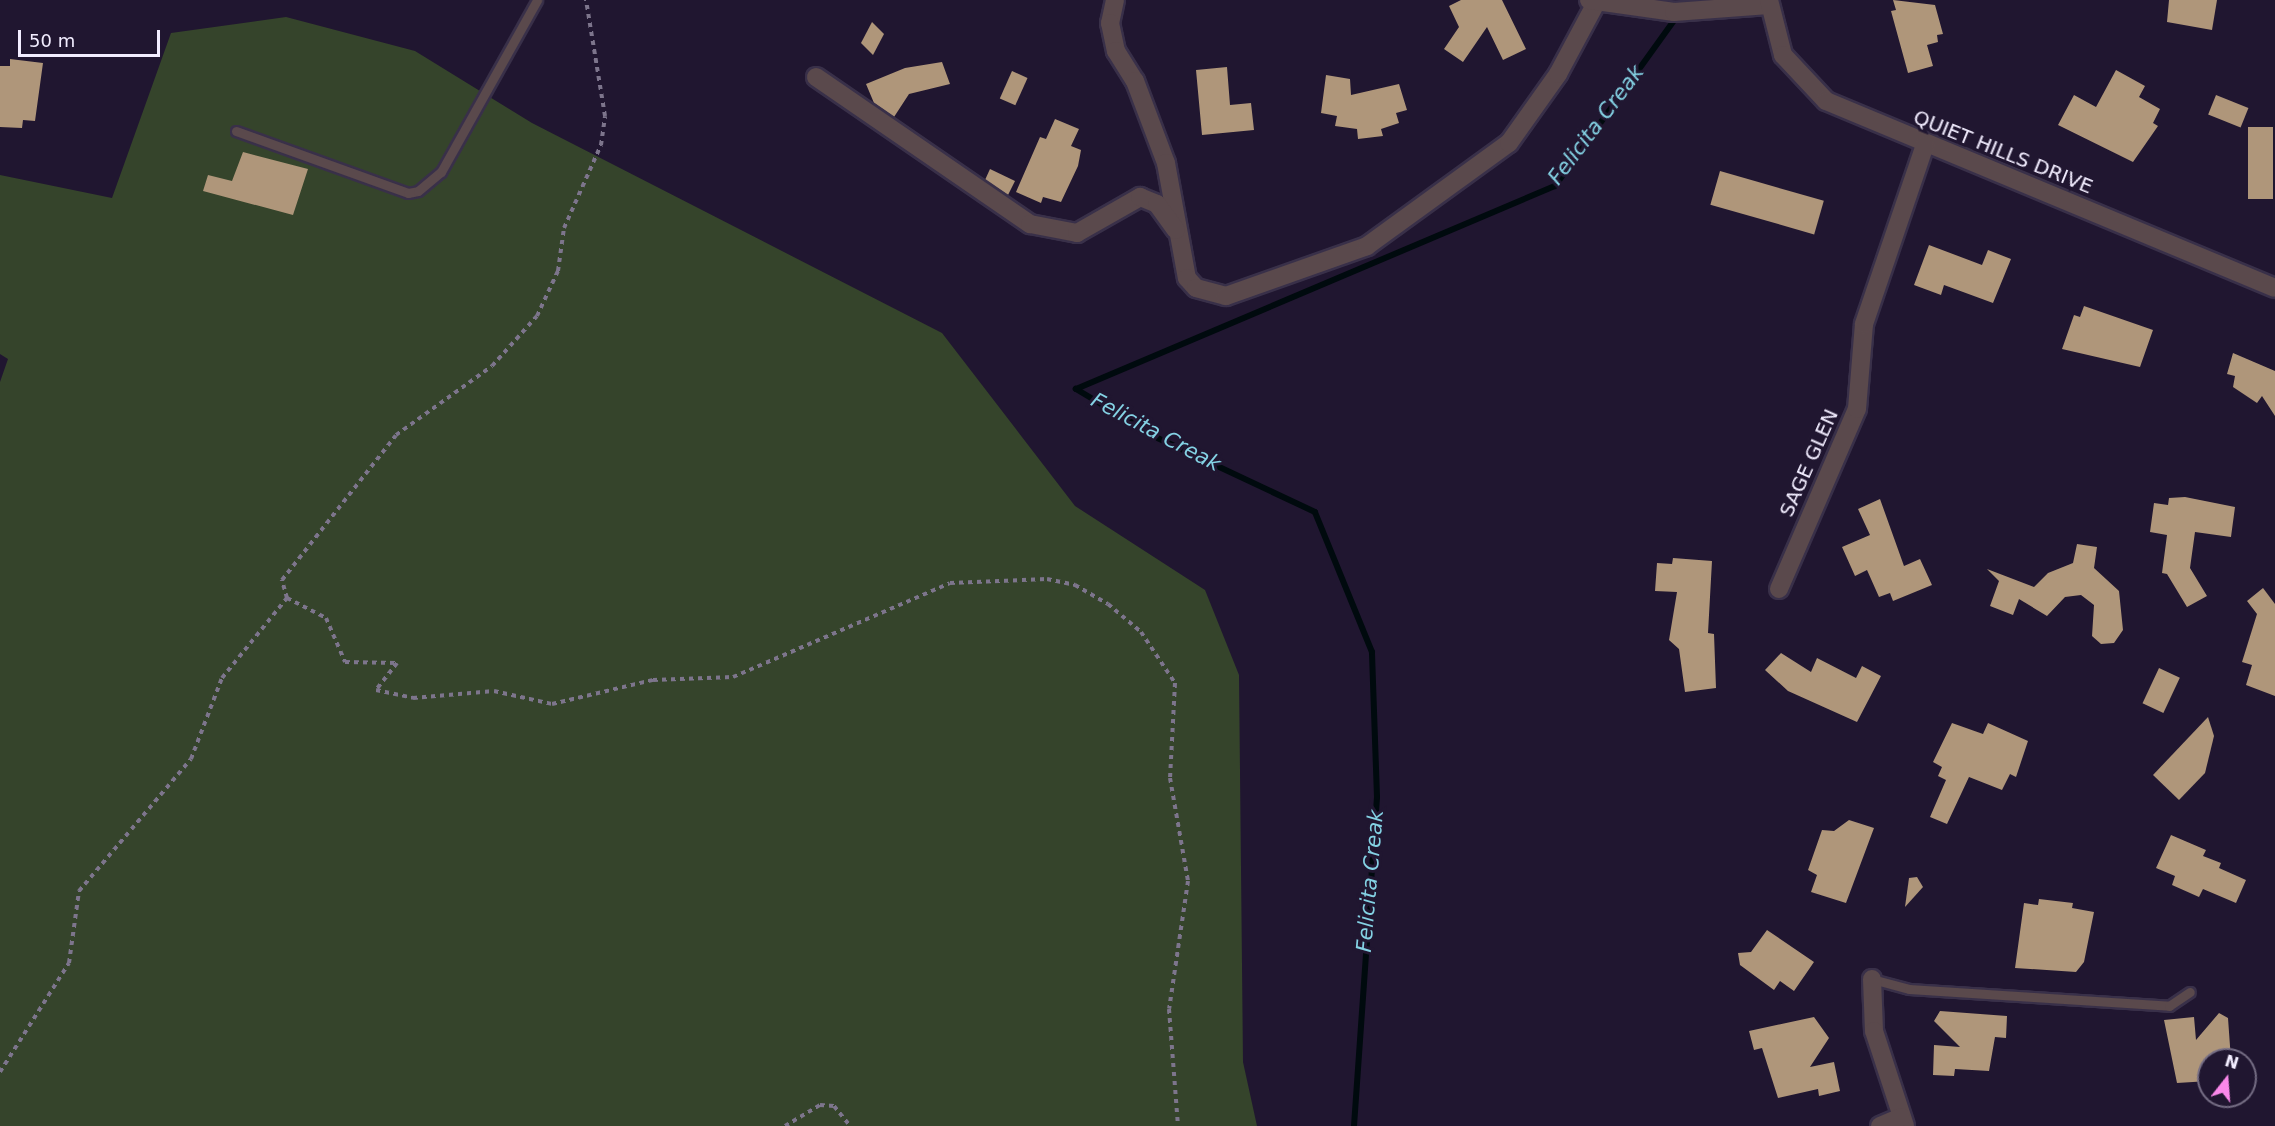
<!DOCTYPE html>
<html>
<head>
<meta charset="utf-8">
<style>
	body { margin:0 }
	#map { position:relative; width:2275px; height:1126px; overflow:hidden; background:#201630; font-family:"DejaVu Sans",sans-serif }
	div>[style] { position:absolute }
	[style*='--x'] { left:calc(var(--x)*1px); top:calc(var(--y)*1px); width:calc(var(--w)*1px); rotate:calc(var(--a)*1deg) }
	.green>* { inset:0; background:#35442b }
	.stream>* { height:6px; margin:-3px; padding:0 3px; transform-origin:3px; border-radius:3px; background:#000a0e }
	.building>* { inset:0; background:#af967a; transform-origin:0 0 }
	.path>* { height:4px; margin-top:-2px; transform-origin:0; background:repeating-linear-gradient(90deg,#7d758c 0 4.5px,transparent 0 9px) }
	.roads { filter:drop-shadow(2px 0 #393049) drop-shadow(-2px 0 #393049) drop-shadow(0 2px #393049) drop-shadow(0 -2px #393049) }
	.lane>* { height:9px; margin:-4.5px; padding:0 4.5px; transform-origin:4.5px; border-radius:4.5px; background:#5a494c }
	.street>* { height:18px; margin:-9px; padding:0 9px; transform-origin:9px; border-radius:9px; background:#5a494c }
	span { translate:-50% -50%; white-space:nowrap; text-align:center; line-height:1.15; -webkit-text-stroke:6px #201630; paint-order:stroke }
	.street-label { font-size:20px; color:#f2edff }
	.water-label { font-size:21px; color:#84d2e4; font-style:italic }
	.north { position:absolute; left:2197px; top:1048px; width:60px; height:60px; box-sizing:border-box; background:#201630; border:2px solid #746c83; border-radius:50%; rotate:17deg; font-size:16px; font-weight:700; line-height:24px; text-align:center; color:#f2edff }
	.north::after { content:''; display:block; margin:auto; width:21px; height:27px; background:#f987e9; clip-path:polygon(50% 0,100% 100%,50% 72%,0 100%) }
	.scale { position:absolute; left:18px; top:30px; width:142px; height:27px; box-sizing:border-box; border:3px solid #f2edff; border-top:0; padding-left:8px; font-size:18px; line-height:21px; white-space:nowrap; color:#f2edff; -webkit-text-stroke:4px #201630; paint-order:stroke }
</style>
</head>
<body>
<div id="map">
	<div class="green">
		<i style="clip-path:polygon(286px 17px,415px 51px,532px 123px,942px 333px,1075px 506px,1205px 590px,1239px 675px,1243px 1062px,1257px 1126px,0 1126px,0 382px,8px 359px,0 354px,0 175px,112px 198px,171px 33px)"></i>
	</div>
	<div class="stream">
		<i style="--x:1354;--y:1126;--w:330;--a:-86"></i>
		<i style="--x:1377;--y:797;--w:145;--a:-92"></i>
		<i style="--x:1372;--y:652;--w:151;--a:-112.2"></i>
		<i style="--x:1315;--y:512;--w:174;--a:-154.8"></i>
		<i style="--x:1158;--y:438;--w:96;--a:-149.1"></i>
		<i style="--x:1076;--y:389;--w:520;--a:-22.97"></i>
		<i style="--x:1555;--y:186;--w:211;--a:-54.3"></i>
	</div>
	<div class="building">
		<i style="clip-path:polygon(1461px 0,1502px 0,1526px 49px,1503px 60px,1487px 27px,1463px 62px,1444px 49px,1459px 27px,1449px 6px)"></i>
		<i style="clip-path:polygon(1893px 0,1935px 5px,1943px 34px,1937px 35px,1938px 42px,1927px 45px,1933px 66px,1908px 73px,1891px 11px,1896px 10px)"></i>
		<i style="clip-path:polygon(2169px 0,2217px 0,2212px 30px,2167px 22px)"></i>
		<i style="clip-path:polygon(872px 22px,884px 34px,873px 55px,861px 43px)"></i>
		<i style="clip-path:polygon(10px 59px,43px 63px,35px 121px,23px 120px,22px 128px,0 127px,0 66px,10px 66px)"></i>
		<i style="clip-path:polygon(942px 62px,950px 84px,909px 94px,894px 117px,874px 103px,866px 84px,905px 68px)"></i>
		<i style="clip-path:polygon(1227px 67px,1230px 105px,1251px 103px,1254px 130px,1202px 135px,1196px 70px)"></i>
		<i style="clip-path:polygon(2116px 70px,2145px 86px,2139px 97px,2160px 109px,2153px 123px,2158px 126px,2133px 162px,2058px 125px,2074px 95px,2096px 107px)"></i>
		<i style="left:1012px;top:71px;width:17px;height:30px;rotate:24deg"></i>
		<i style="clip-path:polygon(1326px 75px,1350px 79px,1351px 95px,1399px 84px,1407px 110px,1396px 113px,1399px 123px,1381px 129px,1383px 136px,1358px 139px,1357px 129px,1335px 126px,1337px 116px,1321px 113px)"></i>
		<i style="left:2216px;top:95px;width:35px;height:21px;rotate:22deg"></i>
		<i style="clip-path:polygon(1055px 119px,1079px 129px,1071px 146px,1081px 150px,1078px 166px,1061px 202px,1043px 197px,1041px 203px,1016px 192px,1040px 137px,1046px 139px)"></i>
		<i style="left:2248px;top:127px;width:25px;height:72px"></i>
		<i style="clip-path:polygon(243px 152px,308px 169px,293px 215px,203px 191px,208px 175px,232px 181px)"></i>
		<i style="clip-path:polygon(990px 169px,1015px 181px,1008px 195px,985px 180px)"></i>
		<i style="left:1720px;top:171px;width:108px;height:35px;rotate:16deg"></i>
		<i style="clip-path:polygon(1929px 245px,1982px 265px,1988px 250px,2011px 259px,1993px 303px,1944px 285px,1941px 295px,1914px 285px)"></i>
		<i style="clip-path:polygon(2084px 306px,2153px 330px,2140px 367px,2062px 349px,2074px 315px,2080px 317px)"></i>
		<i style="clip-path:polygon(2233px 353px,2275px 371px,2275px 416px,2262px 396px,2257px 403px,2233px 387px,2235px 376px,2227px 374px)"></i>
		<i style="clip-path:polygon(2185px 497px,2235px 507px,2231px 537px,2195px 532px,2190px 568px,2207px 596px,2187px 607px,2167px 574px,2162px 573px,2167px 535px,2150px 532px,2154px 503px,2168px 505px,2169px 498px)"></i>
		<i style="clip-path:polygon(1880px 499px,1904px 566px,1920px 559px,1932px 585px,1893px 601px,1890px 593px,1879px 597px,1867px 570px,1855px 576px,1842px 547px,1870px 535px,1858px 509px)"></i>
		<i style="clip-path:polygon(2077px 544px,2097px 547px,2094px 568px,2119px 591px,2123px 630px,2114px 643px,2101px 644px,2092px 636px,2094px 605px,2081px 595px,2065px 597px,2047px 616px,2019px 599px,2013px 615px,1990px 606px,1999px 581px,1987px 569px,2034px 587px,2048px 573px,2073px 563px)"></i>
		<i style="clip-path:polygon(1673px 558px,1712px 561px,1708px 633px,1714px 634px,1716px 688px,1685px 692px,1679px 649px,1669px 640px,1677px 592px,1655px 591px,1657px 563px,1672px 564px)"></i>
		<i style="clip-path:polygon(2263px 588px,2275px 604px,2275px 696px,2246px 685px,2252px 665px,2242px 662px,2257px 614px,2247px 601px)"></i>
		<i style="clip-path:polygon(1781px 653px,1811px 672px,1817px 658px,1856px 678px,1862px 666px,1881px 676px,1857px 722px,1788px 691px,1765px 670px)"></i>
		<i style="left:2159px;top:668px;width:23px;height:39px;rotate:25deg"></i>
		<i style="clip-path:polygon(2208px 717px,2214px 736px,2205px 773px,2179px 800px,2153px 775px)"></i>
		<i style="clip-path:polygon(1952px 723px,1983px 734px,1988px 723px,2028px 741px,2016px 777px,2010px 774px,2002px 790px,1969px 777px,1947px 824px,1930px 817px,1946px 780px,1938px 776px,1942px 767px,1933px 762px)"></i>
		<i style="clip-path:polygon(1849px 820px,1874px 828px,1846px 903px,1811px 892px,1817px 875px,1808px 870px,1822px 830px,1834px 831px)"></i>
		<i style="clip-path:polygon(2171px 835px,2206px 850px,2203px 856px,2221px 863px,2219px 868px,2246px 880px,2236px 903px,2203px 889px,2199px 897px,2172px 885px,2175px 876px,2156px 868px)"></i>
		<i style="clip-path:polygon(1917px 877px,1923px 887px,1905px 907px,1909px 878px)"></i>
		<i style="clip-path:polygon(2039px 899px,2073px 903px,2072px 908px,2094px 912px,2084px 962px,2076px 972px,2015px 968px,2024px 903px,2038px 905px)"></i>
		<i style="clip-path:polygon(1767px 930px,1814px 962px,1794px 991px,1780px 981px,1774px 990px,1740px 965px,1738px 953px,1751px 952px)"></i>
		<i style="clip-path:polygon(1940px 1011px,2007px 1016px,2006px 1038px,1995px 1037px,1989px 1071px,1955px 1069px,1954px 1076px,1933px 1075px,1934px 1045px,1960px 1047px,1934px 1021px)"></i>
		<i style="clip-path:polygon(2219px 1013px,2228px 1018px,2231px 1060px,2209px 1060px,2209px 1081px,2177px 1083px,2164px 1020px,2194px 1017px,2196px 1040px)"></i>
		<i style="clip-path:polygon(1814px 1017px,1829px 1038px,1810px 1067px,1834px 1062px,1840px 1091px,1819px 1096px,1818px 1089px,1778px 1098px,1762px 1048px,1754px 1050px,1749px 1031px)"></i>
	</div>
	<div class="path">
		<i style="--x:287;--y:598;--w:19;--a:-106"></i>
		<i style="--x:282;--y:580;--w:184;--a:-51.8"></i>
		<i style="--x:396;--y:435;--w:118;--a:-35.7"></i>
		<i style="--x:492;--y:366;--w:67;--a:-48"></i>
		<i style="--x:537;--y:316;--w:50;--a:-65"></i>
		<i style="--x:558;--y:271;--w:43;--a:-82.1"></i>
		<i style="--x:564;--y:228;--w:91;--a:-66"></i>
		<i style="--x:601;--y:145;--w:29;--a:-82"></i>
		<i style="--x:605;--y:116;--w:118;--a:-99.3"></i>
		<i style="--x:0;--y:1072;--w:129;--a:-57.7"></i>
		<i style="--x:69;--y:963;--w:73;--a:-82.1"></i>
		<i style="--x:79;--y:891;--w:173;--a:-49.7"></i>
		<i style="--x:191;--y:759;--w:87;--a:-69.1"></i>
		<i style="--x:222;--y:678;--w:103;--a:-50.9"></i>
		<i style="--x:287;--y:598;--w:44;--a:27.1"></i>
		<i style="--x:326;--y:618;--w:48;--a:66.6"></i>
		<i style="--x:345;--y:662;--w:52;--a:1.1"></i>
		<i style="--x:397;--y:663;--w:34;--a:128"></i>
		<i style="--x:376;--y:690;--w:38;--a:12"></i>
		<i style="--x:413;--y:698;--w:81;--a:-4.9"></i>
		<i style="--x:494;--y:691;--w:59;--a:12.6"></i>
		<i style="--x:552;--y:704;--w:104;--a:-13.4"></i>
		<i style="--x:653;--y:680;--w:80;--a:-2.1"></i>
		<i style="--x:733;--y:677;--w:236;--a:-23.4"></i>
		<i style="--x:950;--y:583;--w:97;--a:-2.4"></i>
		<i style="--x:1047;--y:579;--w:29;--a:12"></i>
		<i style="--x:1075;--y:585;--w:38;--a:30"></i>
		<i style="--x:1108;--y:604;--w:43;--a:40.3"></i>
		<i style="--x:1141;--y:632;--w:61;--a:56.3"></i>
		<i style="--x:1175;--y:683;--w:95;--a:93"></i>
		<i style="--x:1170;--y:778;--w:105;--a:80.1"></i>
		<i style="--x:1188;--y:881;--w:129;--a:98.4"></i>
		<i style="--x:1169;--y:1009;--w:117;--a:85.6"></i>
		<i style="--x:785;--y:1126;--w:41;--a:-31"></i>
		<i style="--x:820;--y:1105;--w:14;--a:4"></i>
		<i style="--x:834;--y:1106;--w:26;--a:51"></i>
	</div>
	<div class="roads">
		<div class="lane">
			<i style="--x:236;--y:131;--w:183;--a:19.8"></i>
			<i style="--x:408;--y:193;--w:10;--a:-11"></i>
			<i style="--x:418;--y:191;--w:30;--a:-40"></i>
			<i style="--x:441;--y:172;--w:197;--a:-60.8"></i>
			<i style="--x:1872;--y:979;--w:38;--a:15"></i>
			<i style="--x:1909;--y:989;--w:261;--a:3.7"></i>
			<i style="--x:2169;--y:1006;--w:25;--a:-34"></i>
		</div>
		<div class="street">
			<i style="--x:1115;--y:0;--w:24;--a:102"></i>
			<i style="--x:1110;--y:23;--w:29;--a:78"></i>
			<i style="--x:1116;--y:51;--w:36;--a:58"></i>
			<i style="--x:1135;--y:81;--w:88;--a:69.3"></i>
			<i style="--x:1166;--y:163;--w:117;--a:79.7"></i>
			<i style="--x:1187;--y:278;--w:13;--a:48"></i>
			<i style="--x:1196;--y:288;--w:31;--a:15"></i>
			<i style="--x:1226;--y:296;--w:150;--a:-19.5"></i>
			<i style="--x:1367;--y:246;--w:175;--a:-36"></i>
			<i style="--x:1509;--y:143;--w:85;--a:-54.6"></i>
			<i style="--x:1558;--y:74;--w:81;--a:-61.8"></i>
			<i style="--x:1589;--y:0;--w:86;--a:8"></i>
			<i style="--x:1674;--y:12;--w:95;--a:-4.2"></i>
			<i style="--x:1769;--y:0;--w:57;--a:75.7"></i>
			<i style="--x:1783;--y:55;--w:63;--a:46.9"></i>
			<i style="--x:1826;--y:101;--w:486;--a:22.6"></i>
			<i style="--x:816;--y:77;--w:260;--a:34.5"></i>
			<i style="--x:1030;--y:224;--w:48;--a:10.8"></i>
			<i style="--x:1077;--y:233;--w:73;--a:-29.7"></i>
			<i style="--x:1140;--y:197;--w:18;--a:22"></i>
			<i style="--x:1157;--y:204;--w:32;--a:54"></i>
			<i style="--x:1779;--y:589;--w:196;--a:-66.6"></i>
			<i style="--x:1857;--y:409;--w:85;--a:-85.3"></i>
			<i style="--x:1864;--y:324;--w:189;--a:-71.2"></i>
			<i style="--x:1872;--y:979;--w:52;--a:87.8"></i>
			<i style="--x:1874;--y:1031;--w:100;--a:71.9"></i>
			<i style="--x:1880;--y:1126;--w:23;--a:-23"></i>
		</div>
	</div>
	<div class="street-label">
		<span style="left:2003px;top:152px;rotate:22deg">QUIET HILLS DRIVE</span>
		<span style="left:1809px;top:463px;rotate:-66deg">SAGE GLEN</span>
	</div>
	<div class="water-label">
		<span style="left:1596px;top:125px;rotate:-53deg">Felicita Creak</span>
		<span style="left:1156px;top:432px;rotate:28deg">Felicita Creak</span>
		<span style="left:1370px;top:881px;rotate:-85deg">Felicita Creak</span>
	</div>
	<div class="north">N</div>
	<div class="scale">50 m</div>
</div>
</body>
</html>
